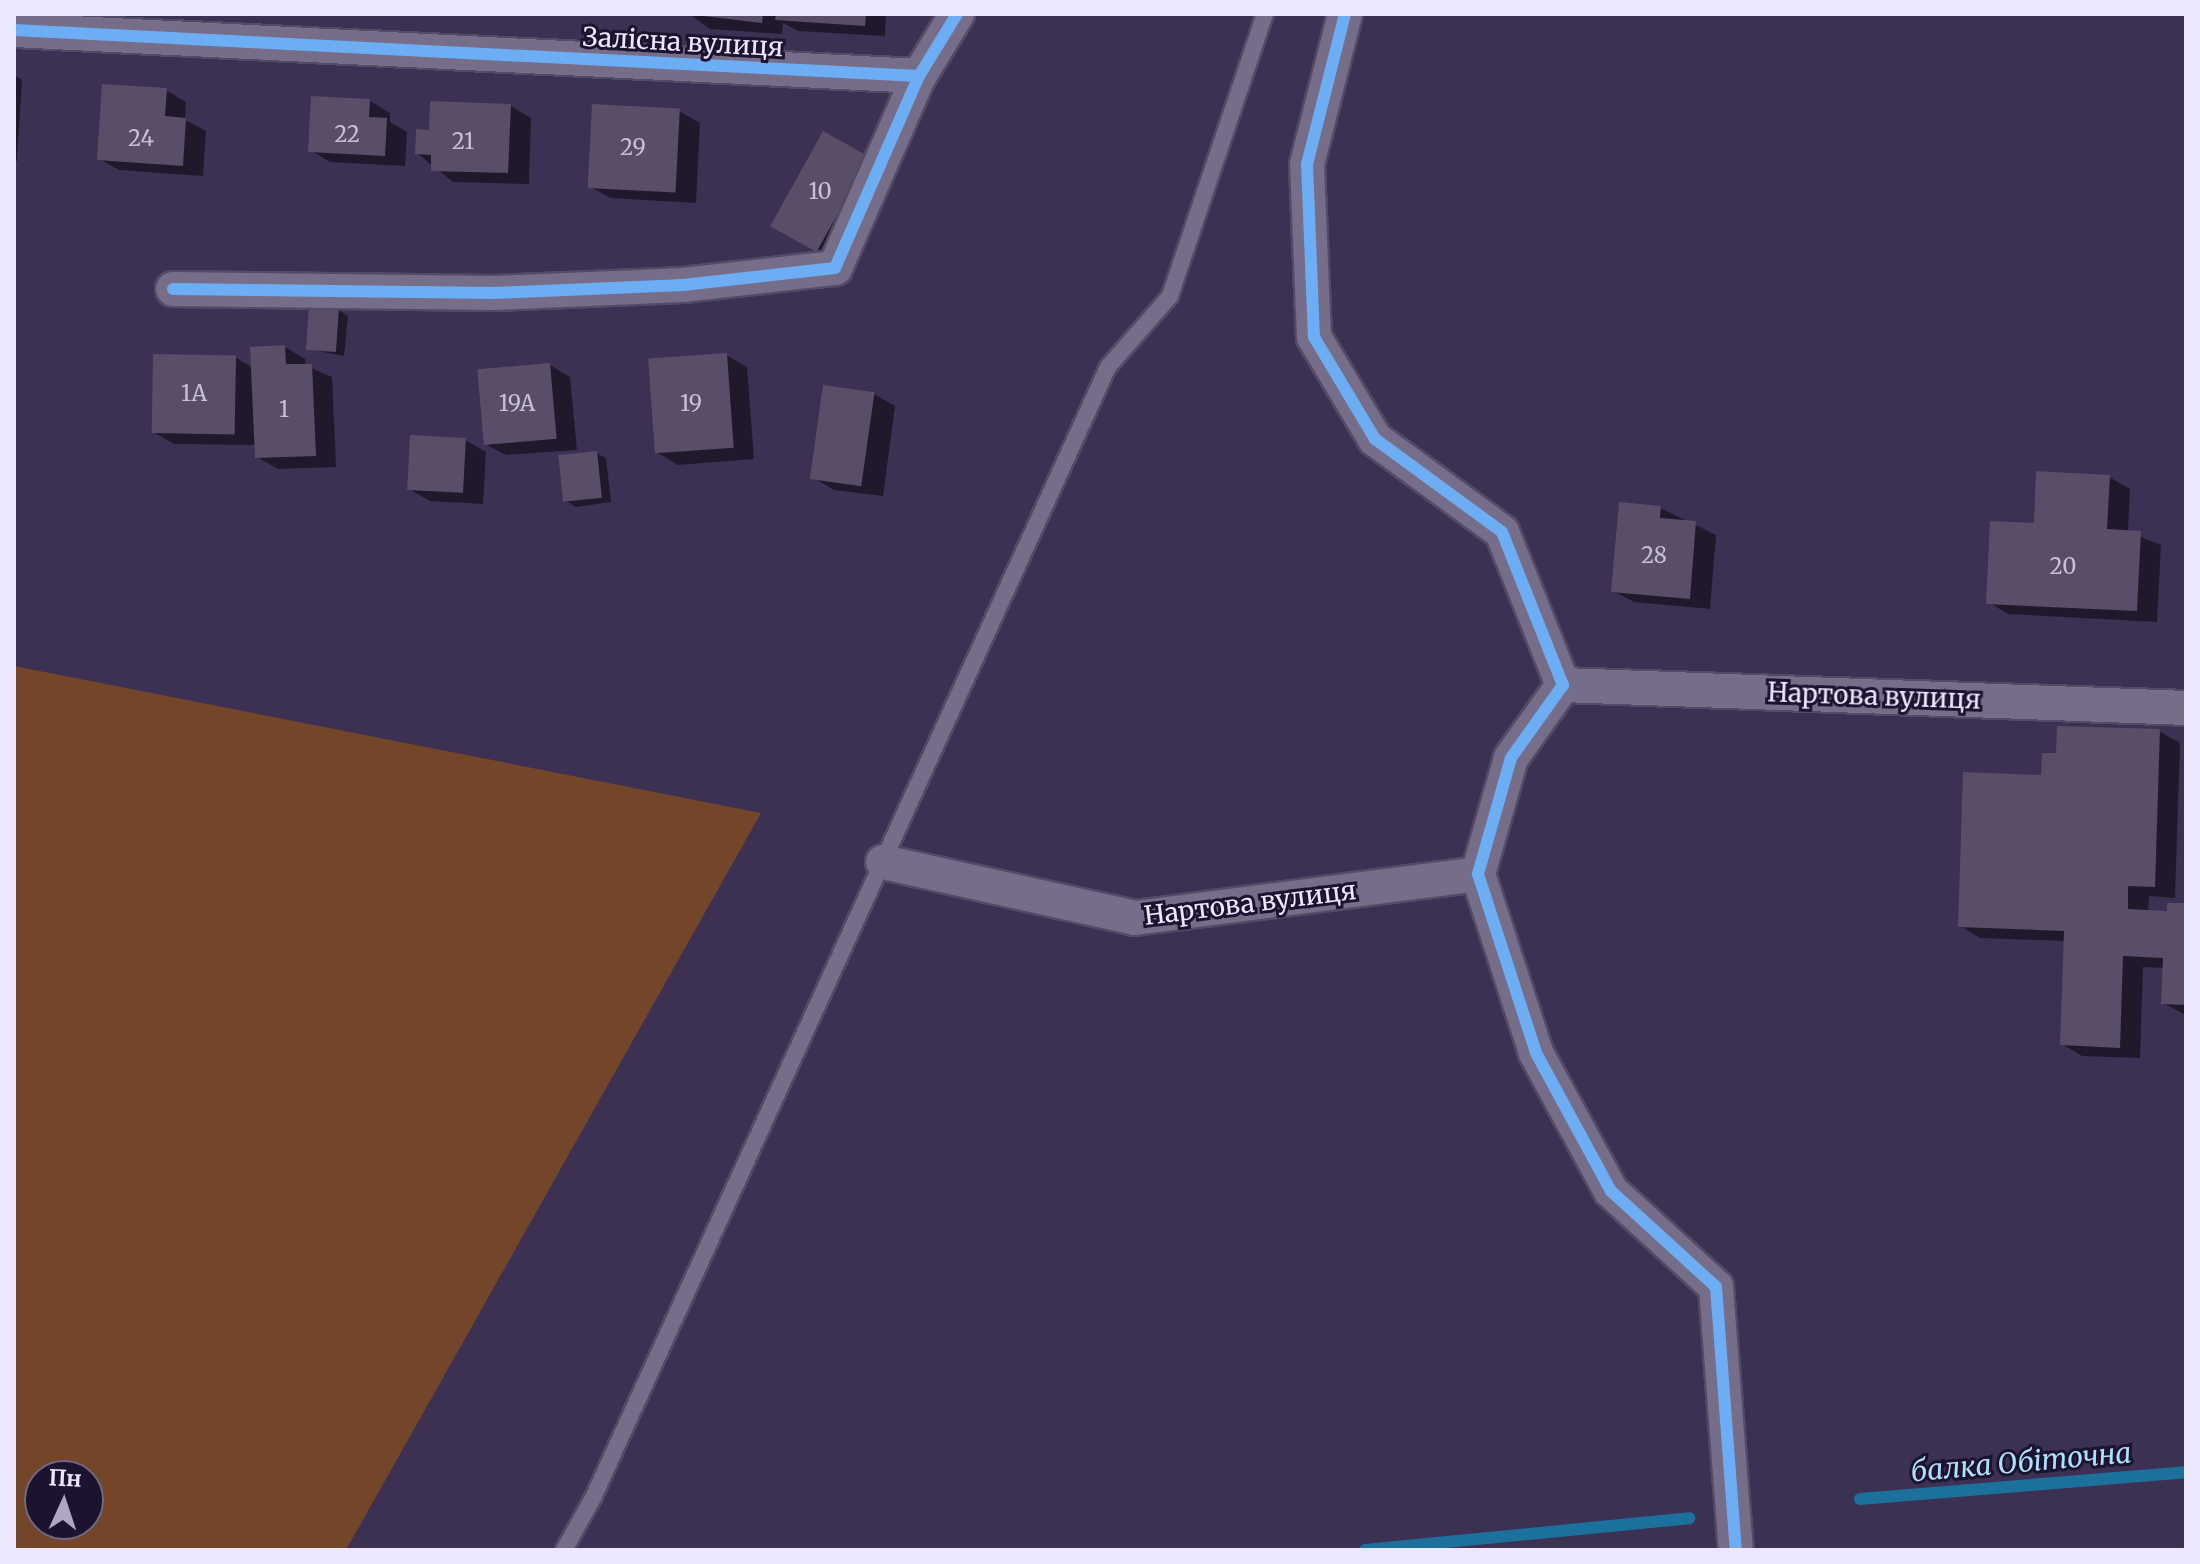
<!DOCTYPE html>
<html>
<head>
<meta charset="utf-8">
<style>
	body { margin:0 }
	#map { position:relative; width:2200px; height:1564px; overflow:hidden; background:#3c3053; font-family:Merriweather,serif }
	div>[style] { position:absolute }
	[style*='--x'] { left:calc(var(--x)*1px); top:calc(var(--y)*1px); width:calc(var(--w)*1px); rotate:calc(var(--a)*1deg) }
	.green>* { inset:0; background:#744629 }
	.shadow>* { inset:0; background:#0007 }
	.stream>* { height:12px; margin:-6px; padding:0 6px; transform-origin:6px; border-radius:6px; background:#1b709c }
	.building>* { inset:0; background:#594d67; transform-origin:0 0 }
	.roads { filter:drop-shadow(2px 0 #544a66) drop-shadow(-2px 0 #544a66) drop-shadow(0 2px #544a66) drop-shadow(0 -2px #544a66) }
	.lane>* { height:16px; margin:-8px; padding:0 8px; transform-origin:8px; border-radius:8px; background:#766d89 }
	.street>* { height:34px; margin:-17px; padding:0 17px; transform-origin:17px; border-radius:17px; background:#766d89 }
	.cycleway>* { height:12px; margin:-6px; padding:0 6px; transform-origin:6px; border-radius:6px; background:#6dadf4 }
	span { translate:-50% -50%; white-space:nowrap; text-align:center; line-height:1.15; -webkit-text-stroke:6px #1c142f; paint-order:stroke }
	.number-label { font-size:22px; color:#c7c0d8 }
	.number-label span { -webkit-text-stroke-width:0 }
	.street-label { font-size:26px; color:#ece6fe }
	.water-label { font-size:28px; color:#aedffd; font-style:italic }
	.frame { position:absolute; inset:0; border:16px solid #ece6fe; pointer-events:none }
	.north { position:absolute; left:24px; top:1460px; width:80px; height:80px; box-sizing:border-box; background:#1c142f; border:2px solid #6f6882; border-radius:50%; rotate:3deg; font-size:22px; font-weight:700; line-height:32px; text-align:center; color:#ece6fe }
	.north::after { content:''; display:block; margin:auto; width:28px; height:36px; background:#aea6c2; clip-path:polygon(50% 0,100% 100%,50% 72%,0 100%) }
</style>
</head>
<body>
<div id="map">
	<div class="green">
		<i style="clip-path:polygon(evenodd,14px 666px,761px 813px,346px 1550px,14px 1550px,14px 666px,40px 1476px,88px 1476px,88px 1524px,40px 1524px,40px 1476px)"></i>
	</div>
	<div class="shadow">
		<i style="clip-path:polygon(689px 14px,886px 14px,885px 36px,798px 31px,783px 23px,782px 34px,710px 29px)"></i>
		<i style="clip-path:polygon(14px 75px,22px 80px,17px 161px,14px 161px)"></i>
		<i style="clip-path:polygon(166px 90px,186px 102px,185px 120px,206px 131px,203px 176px,119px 170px,99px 159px)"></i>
		<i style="clip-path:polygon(370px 101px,390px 113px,390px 122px,407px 132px,405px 166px,330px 162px,310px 150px)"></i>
		<i style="clip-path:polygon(511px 106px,531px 118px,529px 184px,453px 182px,417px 153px)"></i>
		<i style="clip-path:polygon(679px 111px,700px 123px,696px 203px,610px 198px,589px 186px)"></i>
		<i style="clip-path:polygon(888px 170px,837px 262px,773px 225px)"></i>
		<i style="clip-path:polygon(338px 310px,348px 316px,344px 356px,307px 349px)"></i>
		<i style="clip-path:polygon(285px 347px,305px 359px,306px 366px,332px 377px,336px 467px,278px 469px,257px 457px,257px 445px,174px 444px,153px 432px,235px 357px,253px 368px)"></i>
		<i style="clip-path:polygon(726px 355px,747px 367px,754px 459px,678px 465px,658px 453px)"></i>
		<i style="clip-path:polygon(550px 365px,570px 377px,577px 450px,506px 455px,485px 444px)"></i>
		<i style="clip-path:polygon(874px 394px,895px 406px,883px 496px,834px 490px,814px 478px)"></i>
		<i style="clip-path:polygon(465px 440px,486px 452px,483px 504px,430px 501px,409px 489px)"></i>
		<i style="clip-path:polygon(596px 453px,606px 458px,611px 502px,576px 507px,566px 501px)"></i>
		<i style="clip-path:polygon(2109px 477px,2130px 489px,2128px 532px,2161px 545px,2157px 622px,2008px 614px,1988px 602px)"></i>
		<i style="clip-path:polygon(1660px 508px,1716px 535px,1710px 609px,1634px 602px,1613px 591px)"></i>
		<i style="clip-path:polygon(2159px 731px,2180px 743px,2175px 898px,2149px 896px,2148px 912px,2169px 913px,2186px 905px,2186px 1015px,2163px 1003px,2165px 968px,2143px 967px,2140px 1058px,2082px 1056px,2062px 1044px,2065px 941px,1980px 938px,1960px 926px,2058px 755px)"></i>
	</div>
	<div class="stream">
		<i style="--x:1860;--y:1499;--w:327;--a:-4.7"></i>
		<i style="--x:1365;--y:1550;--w:326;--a:-5.6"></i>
	</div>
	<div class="building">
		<i style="clip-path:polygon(687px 14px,763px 14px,762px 23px)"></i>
		<i style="clip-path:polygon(776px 14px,866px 14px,865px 26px,775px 20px)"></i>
		<i style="clip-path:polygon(102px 84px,167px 88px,165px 116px,186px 118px,183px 166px,97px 160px)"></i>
		<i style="clip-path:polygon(311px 96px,370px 99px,369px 117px,387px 118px,385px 156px,308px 152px)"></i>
		<i style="clip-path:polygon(430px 101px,511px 104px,508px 173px,431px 171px,431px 155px,415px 154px,416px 129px,429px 130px)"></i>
		<i style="left:592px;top:104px;width:88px;height:84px;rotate:3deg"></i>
		<i style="left:823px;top:131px;width:53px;height:109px;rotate:29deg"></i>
		<i style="left:309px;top:306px;width:30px;height:44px;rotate:4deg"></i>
		<i style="clip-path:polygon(285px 345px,286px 364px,312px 364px,316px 456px,255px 458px,250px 347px)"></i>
		<i style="left:727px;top:353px;width:95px;height:79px;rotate:86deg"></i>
		<i style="left:153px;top:354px;width:83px;height:79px;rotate:1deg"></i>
		<i style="left:550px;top:363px;width:76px;height:73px;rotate:85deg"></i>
		<i style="left:823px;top:385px;width:52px;height:95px;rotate:8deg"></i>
		<i style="left:410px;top:435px;width:56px;height:55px;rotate:3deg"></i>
		<i style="left:597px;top:451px;width:47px;height:39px;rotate:84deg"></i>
		<i style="clip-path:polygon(2036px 471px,2110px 475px,2107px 529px,2141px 531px,2137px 611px,1986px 604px,1990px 521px,2034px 523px)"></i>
		<i style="clip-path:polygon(1619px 502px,1661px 506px,1660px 518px,1696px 521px,1690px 599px,1611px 592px)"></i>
		<i style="clip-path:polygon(2057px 726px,2160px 729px,2155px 887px,2128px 886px,2128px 909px,2167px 911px,2167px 903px,2186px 903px,2186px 1005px,2161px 1004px,2163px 958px,2123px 956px,2120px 1048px,2060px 1045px,2064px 931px,1958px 927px,1963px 772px,2041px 775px,2042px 753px,2056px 753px)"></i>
	</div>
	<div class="roads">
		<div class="lane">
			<i style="--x:564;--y:1550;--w:60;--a:-60.9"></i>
			<i style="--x:593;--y:1498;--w:1243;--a:-65.52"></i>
			<i style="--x:1108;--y:367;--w:94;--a:-48.9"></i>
			<i style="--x:1170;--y:296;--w:298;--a:-71.4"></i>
		</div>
		<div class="street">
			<i style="--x:1345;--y:14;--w:155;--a:104.2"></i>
			<i style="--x:1307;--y:164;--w:173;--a:87.7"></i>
			<i style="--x:1314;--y:337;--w:119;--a:59.1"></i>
			<i style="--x:1375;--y:439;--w:157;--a:36.2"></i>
			<i style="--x:1502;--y:532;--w:165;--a:68.3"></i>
			<i style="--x:1563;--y:685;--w:90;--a:125.5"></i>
			<i style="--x:1511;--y:758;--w:121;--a:105.9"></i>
			<i style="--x:1478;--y:874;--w:188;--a:72"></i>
			<i style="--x:1536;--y:1053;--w:157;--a:61.5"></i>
			<i style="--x:1611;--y:1191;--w:142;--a:42.4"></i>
			<i style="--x:1716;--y:1287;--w:264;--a:85.7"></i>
			<i style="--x:14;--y:30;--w:906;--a:2.91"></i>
			<i style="--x:173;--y:289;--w:321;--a:0.7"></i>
			<i style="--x:494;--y:293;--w:189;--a:-2.4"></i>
			<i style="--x:683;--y:285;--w:153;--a:-6.4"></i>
			<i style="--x:835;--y:268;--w:210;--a:-66.4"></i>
			<i style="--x:919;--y:76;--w:73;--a:-58.5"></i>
			<i style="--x:1563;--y:685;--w:623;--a:2.11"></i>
			<i style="--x:883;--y:862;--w:258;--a:12.5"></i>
			<i style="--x:1135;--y:918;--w:346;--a:-7.3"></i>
		</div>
	</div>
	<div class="cycleway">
		<i style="--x:1345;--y:14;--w:155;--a:104.2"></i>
		<i style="--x:1307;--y:164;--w:173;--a:87.7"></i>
		<i style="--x:1314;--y:337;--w:119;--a:59.1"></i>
		<i style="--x:1375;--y:439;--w:157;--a:36.2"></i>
		<i style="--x:1502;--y:532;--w:165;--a:68.3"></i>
		<i style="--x:1563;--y:685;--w:90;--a:125.5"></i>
		<i style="--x:1511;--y:758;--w:121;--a:105.9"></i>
		<i style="--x:1478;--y:874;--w:188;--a:72"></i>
		<i style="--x:1536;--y:1053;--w:157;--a:61.5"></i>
		<i style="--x:1611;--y:1191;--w:142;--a:42.4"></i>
		<i style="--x:1716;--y:1287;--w:264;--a:85.7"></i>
		<i style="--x:14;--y:30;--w:906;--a:2.91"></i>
		<i style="--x:173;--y:289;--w:321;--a:0.7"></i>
		<i style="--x:494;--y:293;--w:189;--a:-2.4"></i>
		<i style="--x:683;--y:285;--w:153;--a:-6.4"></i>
		<i style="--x:835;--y:268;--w:210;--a:-66.4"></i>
		<i style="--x:919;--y:76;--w:73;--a:-58.5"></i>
	</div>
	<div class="number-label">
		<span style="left:347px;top:135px">22</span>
		<span style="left:141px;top:139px">24</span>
		<span style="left:463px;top:142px">21</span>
		<span style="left:633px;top:148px">29</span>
		<span style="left:820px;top:192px">10</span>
		<span style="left:194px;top:394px">1А</span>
		<span style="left:517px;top:404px">19А</span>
		<span style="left:691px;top:404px">19</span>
		<span style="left:284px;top:410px">1</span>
		<span style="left:1654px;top:556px">28</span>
		<span style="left:2063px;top:567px">20</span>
	</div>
	<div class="street-label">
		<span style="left:683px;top:42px;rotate:3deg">Залісна вулиця</span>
		<span style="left:1874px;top:696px;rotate:2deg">Нартова вулиця</span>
		<span style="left:1250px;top:903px;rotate:-7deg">Нартова вулиця</span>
	</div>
	<div class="water-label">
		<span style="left:2021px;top:1462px;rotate:-5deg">балка Обіточна</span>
	</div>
	<div class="frame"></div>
	<div class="north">Пн</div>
</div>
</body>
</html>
